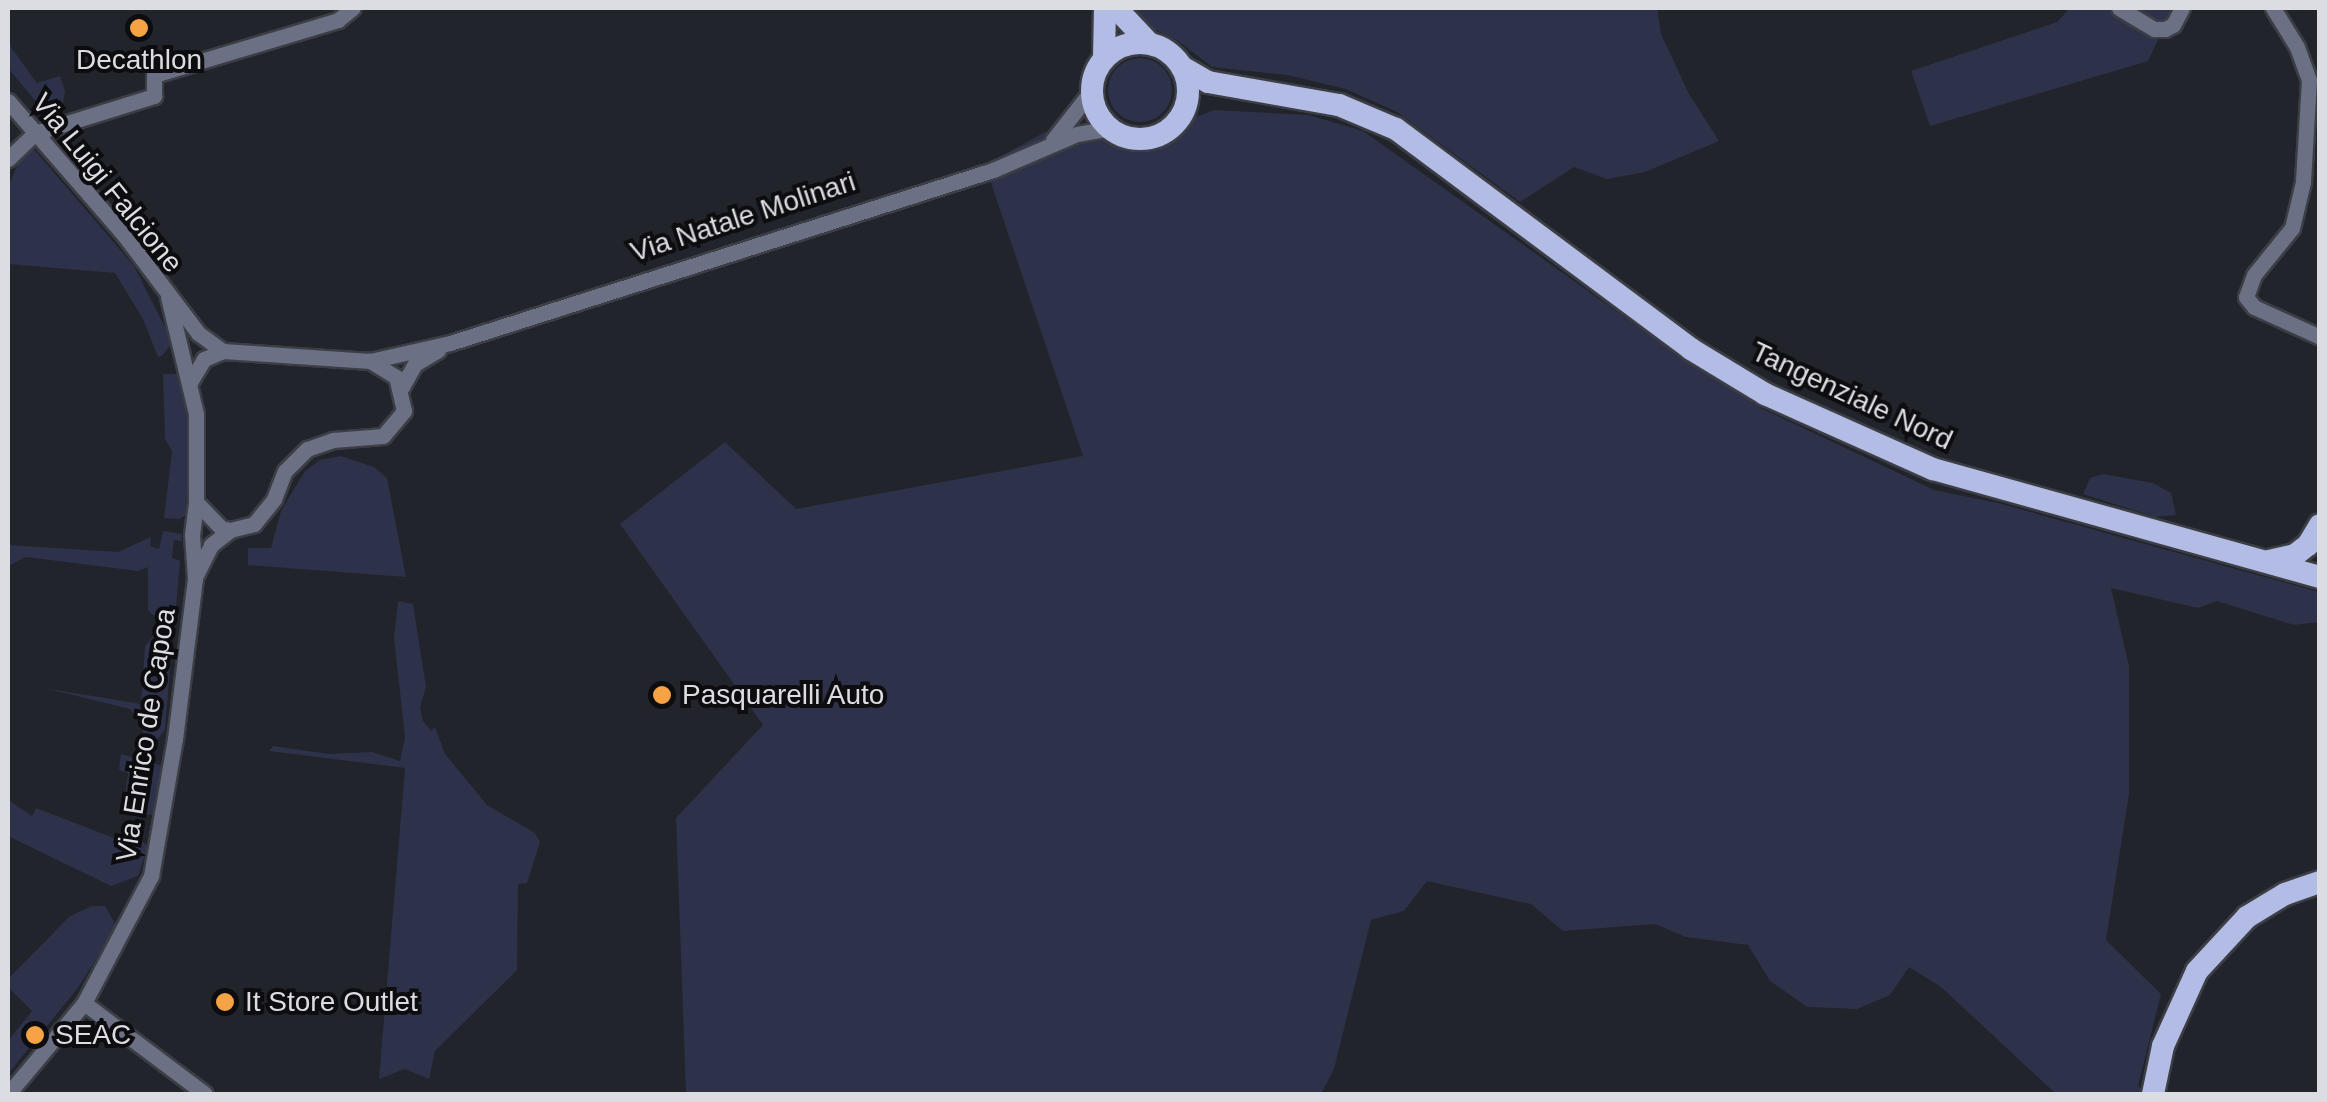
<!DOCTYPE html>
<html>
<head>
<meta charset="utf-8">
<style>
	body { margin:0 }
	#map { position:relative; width:2327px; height:1102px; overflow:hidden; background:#22242b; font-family:Arial,sans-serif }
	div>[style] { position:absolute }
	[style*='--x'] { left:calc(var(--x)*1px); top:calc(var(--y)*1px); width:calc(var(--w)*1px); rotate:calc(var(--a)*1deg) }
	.green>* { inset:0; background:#2d3149 }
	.round { border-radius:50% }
	.roads { filter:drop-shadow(2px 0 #3c3e45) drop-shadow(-2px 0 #3c3e45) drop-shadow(0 2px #3c3e45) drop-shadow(0 -2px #3c3e45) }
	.street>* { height:15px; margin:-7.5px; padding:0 7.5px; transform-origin:7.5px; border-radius:7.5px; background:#6b7084 }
	.primary>* { height:22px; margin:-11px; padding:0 11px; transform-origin:11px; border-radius:11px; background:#b3bce5 }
	.primary>.ring { margin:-11px; padding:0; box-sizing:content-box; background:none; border:22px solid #b3bce5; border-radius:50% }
	.dots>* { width:28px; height:28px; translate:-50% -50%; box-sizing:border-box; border:5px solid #0d0d10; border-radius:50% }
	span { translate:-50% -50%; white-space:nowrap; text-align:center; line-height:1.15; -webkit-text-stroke:8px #0d0d10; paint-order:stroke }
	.poi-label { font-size:28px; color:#dcdde2 }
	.left { translate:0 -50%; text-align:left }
	.street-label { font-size:28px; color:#dcdde2 }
	.frame { position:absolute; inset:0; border:10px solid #dcdde2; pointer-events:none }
</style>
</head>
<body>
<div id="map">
	<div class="green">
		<i style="clip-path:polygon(1134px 8px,1657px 8px,1661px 34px,1689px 94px,1719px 141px,1645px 172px,1607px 179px,1574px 167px,1520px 202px,1397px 112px,1346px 89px,1287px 75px,1212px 67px,1177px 40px,1149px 27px)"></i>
		<i style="clip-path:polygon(2070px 8px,2173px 8px,2148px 61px,1930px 126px,1911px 71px,2057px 22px)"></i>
		<i style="clip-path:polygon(8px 43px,37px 83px,60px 76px,65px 91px,61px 113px,49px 117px,8px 68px)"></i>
		<i class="round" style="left:1108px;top:58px;width:64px;height:64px"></i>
		<i style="clip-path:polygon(1214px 110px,1309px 115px,1363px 131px,1653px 337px,1763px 409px,1934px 490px,1998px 503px,2319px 592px,2319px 622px,2294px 625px,2217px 601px,2198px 608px,2111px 588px,2129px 666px,2129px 794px,2106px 940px,2161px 994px,2138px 1086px,2147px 1094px,2056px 1094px,1941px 987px,1909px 967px,1890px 995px,1857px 1009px,1807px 1007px,1770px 981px,1748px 945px,1686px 937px,1655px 924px,1563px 931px,1531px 904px,1427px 881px,1404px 911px,1371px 920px,1334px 1069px,1321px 1094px,686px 1094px,676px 818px,763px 725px,620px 524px,725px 442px,796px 509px,1083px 456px,985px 165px,1045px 132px,1075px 143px,1097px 138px,1134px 148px,1151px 148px,1176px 138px,1191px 119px)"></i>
		<i style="clip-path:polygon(33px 148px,134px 266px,168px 333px,171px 344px,163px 355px,158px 357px,143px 319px,115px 273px,8px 264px,10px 182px,19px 162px)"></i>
		<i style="clip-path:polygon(163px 374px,182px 374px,190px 414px,186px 515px,180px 519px,164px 518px,172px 451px,165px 439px)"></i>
		<i style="clip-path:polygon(341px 456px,374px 467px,387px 478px,406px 577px,248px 565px,248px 548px,271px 548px,281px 511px,305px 471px,320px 460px)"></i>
		<i style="clip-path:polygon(2103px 474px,2153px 483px,2171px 493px,2176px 515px,2155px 517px,2083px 494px,2090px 478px)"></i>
		<i style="clip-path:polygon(163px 531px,182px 534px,182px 541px,174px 540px,172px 558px,180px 561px,176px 607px,156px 618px,148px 610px,148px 567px,138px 571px,26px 557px,8px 566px,8px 545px,118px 552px,151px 537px,150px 546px,159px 549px)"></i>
		<i style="clip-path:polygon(398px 601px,413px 604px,426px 687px,420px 707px,423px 721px,431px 731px,435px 727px,445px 754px,487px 805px,535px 833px,540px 842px,527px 883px,518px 884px,517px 970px,435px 1051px,429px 1079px,405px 1069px,379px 1079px,405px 768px,269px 751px,273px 746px,329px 754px,372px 752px,400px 761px,405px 737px,394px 638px)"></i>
		<i style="clip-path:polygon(154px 635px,172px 643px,165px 730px,157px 740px,145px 741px,141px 723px,130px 709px,44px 688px,141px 704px,145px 646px)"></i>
		<i style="clip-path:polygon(121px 754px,163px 766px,154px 814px,135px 817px,123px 813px,128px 773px,119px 770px)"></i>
		<i style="clip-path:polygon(8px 800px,32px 816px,36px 808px,127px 843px,130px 836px,143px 842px,148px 846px,138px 876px,111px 886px,8px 836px)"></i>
		<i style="clip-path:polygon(92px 906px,105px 906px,117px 927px,77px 989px,8px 1074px,8px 1041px,32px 1011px,8px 987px,8px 979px,70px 916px)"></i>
	</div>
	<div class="roads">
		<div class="street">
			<i style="--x:2119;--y:8;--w:41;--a:31"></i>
			<i style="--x:2154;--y:29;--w:11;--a:0"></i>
			<i style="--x:2165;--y:29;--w:9;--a:-27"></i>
			<i style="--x:2173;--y:25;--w:19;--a:-62"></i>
			<i style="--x:2273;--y:8;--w:46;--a:58.4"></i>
			<i style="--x:2297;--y:47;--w:35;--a:70"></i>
			<i style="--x:2309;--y:80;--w:102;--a:93.4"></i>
			<i style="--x:2303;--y:182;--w:47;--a:103.4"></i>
			<i style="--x:2292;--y:228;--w:60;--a:129"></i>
			<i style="--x:2254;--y:275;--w:23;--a:110"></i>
			<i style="--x:2246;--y:297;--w:13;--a:51"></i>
			<i style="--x:2254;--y:307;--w:72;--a:24.4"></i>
			<i style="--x:8;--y:101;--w:177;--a:49.1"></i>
			<i style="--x:124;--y:235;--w:123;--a:52.9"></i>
			<i style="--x:198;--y:333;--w:31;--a:36"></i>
			<i style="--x:1053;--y:140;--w:63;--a:-52"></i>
			<i style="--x:8;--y:159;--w:37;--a:-44"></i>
			<i style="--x:35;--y:133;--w:125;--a:-17.3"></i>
			<i style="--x:154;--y:96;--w:21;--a:-90"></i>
			<i style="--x:154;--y:75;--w:192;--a:-16.6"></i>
			<i style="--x:338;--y:20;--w:19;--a:-39"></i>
			<i style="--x:168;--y:297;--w:120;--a:76.5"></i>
			<i style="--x:196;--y:414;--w:88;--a:90"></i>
			<i style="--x:196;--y:502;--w:36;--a:46"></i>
			<i style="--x:221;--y:528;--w:9;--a:13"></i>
			<i style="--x:230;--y:530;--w:25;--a:-14"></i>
			<i style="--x:254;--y:524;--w:32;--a:-51"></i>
			<i style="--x:274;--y:499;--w:30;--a:-69"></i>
			<i style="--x:285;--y:471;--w:31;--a:-45"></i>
			<i style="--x:307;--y:449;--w:28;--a:-19"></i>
			<i style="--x:333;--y:440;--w:50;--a:-4.6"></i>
			<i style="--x:383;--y:436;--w:33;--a:-50"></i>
			<i style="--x:404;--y:411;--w:35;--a:-103"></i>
			<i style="--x:396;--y:377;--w:31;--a:-148"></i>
			<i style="--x:370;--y:361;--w:147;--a:-176.1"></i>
			<i style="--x:223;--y:351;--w:21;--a:157"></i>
			<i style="--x:204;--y:359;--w:26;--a:121"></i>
			<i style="--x:370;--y:361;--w:82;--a:-12.7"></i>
			<i style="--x:450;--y:343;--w:570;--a:-17.67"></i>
			<i style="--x:993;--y:170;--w:91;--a:-23.2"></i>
			<i style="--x:1077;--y:134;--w:34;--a:-10"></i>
			<i style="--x:402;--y:387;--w:26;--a:-61"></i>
			<i style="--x:415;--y:364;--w:27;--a:-31"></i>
			<i style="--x:196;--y:575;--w:34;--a:-63"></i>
			<i style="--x:211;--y:545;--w:24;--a:-38"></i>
			<i style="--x:84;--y:1003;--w:151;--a:36.9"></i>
			<i style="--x:8;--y:1094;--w:119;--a:-50.1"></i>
			<i style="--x:84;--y:1003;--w:144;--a:-62.2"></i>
			<i style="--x:151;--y:876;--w:139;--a:-80.1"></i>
			<i style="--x:175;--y:739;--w:161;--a:-82.9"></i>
			<i style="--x:195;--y:579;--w:44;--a:-93.9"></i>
			<i style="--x:192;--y:535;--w:33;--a:-83"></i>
		</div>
		<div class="primary">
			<i style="--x:1116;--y:8;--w:48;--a:46.7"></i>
			<i class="ring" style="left:1092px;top:43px;width:74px;height:74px"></i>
			<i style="--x:1104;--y:59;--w:51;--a:-88.9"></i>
			<i style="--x:1182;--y:67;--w:30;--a:30"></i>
			<i style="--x:1208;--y:82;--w:133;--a:10"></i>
			<i style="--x:1339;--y:105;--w:62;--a:22.8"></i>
			<i style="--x:1396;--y:129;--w:368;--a:36.7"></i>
			<i style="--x:1691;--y:349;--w:87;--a:31.3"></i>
			<i style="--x:1765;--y:394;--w:184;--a:24.1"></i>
			<i style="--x:1933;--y:469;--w:402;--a:15.6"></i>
			<i style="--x:2269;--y:561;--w:27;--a:-13"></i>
			<i style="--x:2295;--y:555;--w:16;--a:-38"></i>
			<i style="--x:2308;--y:545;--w:23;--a:-59"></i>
			<i style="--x:2153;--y:1094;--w:49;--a:-78.2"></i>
			<i style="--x:2163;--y:1046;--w:82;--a:-65.6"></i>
			<i style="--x:2197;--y:971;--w:74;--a:-47.2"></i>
			<i style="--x:2247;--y:917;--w:44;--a:-31.2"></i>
			<i style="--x:2285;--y:894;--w:37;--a:-19"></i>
		</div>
	</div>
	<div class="dots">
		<i style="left:139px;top:28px;background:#f5a345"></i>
		<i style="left:662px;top:695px;background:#f5a345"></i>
		<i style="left:225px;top:1002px;background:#f5a345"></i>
		<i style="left:35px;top:1035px;background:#f5a345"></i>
	</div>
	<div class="poi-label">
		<span style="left:139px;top:60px">Decathlon</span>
		<span class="left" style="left:682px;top:695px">Pasquarelli Auto</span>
		<span class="left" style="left:245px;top:1002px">It Store Outlet</span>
		<span class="left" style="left:55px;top:1035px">SEAC</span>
	</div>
	<div class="street-label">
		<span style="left:107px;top:183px;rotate:51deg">Via Luigi Falcione</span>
		<span style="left:743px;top:217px;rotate:-18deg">Via Natale Molinari</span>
		<span style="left:1852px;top:396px;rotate:25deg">Tangenziale Nord</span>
		<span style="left:146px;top:735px;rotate:-81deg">Via Enrico de Capoa</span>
	</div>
	<div class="frame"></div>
</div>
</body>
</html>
